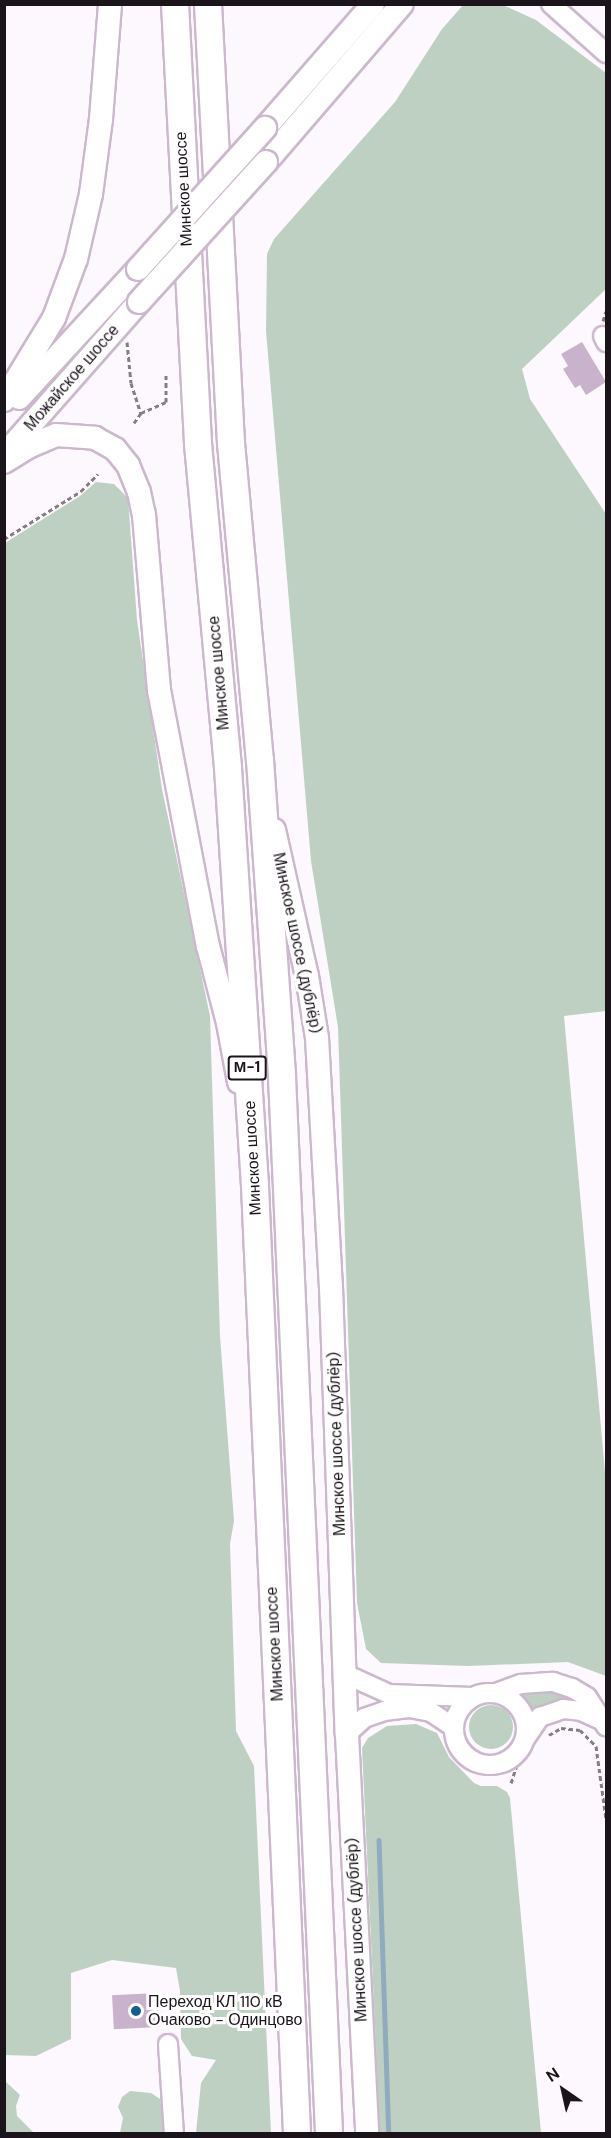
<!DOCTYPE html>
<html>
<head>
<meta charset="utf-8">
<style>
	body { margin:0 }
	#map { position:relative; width:611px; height:2138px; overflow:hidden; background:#fcf8fd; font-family:"DM Sans",sans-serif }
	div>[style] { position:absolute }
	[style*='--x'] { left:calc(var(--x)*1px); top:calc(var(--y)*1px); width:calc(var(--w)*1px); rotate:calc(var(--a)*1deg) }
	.green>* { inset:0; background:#bed0c2 }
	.round { border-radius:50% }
	.stream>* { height:4.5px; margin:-2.25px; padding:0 2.25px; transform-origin:2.25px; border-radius:2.25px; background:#8fabbf }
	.building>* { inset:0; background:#c9b2cb; transform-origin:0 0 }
	.path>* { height:3px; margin-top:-1.5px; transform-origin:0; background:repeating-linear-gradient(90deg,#847e84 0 4.5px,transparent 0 7.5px) }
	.roads { filter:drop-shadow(2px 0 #ccb8cd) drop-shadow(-2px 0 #ccb8cd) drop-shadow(0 2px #ccb8cd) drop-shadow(0 -2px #ccb8cd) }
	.minor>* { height:18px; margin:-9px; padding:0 9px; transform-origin:9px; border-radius:9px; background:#fff }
	.minor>.ring { margin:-9px; padding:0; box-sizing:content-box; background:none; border:18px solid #fff; border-radius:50% }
	.major>* { height:22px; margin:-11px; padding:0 11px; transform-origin:11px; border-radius:11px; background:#fff }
	.highway>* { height:26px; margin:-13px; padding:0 13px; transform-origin:13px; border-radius:13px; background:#fff }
	.bridges { filter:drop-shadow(2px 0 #ccb8cd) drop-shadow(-2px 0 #ccb8cd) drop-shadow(0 2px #ccb8cd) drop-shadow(0 -2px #ccb8cd) }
	.major-bridge>* { height:22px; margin:-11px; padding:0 11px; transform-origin:11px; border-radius:11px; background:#fff }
	.dots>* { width:16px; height:16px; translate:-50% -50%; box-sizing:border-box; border:3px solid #fff; border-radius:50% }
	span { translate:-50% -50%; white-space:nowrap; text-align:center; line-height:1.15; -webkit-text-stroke:6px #fff; paint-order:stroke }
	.shield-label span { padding:2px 4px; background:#fff; border:2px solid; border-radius:4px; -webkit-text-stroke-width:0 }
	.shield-label { font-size:15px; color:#1b141b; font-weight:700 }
	.street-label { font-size:16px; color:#1b141b }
	.poi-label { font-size:16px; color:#1b141b }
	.left { translate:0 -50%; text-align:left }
	.frame { position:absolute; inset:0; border:6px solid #1b141b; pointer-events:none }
	.north { position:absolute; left:533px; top:2060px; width:60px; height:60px; -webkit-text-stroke:4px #fff; paint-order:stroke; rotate:326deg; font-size:16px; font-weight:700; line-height:24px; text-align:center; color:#1b141b }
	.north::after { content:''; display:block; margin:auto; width:21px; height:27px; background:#1b141b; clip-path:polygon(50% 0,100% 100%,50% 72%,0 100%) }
</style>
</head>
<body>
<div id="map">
	<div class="green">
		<i style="clip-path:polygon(464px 4px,503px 5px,536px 20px,606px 73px,606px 289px,522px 369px,530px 399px,606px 514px,606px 1011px,564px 1016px,606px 1483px,606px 1676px,568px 1662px,468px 1666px,381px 1663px,366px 1649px,357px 1603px,338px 1027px,311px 861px,266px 331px,267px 254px,274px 239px,395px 102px,442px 29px)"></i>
		<i style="clip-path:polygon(96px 482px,114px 484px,128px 498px,137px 620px,162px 789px,210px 1016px,220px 1336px,234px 1521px,230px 1544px,236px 1731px,254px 1766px,271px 2133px,196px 2133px,201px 2083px,216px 2060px,192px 2056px,181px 2039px,180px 1991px,176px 1968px,112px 1960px,71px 1973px,71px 2039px,36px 2056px,5px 2055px,5px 543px,80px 496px)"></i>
		<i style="clip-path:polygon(533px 1688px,563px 1692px,589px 1707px,533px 1718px,528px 1703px,517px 1689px)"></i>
		<i class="round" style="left:469px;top:1705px;width:44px;height:44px"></i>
		<i style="clip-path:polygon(416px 1724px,437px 1733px,449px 1757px,474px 1783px,481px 1786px,497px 1786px,507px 1792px,510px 1798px,541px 2133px,380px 2133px,362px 1748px,368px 1738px,387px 1726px)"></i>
		<i style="clip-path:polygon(5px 2081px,20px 2095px,16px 2106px,17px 2116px,34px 2133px,5px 2133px)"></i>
		<i style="clip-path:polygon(130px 2091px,151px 2093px,160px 2099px,166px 2133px,120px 2133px,123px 2118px,118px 2107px,122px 2097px)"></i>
	</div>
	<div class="stream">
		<i style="--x:379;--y:1840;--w:294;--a:88.1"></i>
	</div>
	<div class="building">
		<i style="clip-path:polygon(582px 342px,606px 382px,586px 395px,580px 385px,575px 388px,563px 369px,568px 366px,561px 354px)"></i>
		<i style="left:157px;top:1993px;width:34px;height:45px;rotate:87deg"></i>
	</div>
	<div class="path">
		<i style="--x:603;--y:321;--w:10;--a:-73"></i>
		<i style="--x:127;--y:342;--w:41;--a:84.4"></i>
		<i style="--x:131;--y:383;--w:32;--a:72"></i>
		<i style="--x:134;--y:423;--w:12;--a:-55"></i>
		<i style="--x:141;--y:413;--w:27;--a:-24"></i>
		<i style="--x:166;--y:402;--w:28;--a:-90"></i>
		<i style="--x:4;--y:539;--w:91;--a:-31.9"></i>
		<i style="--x:81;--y:491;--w:24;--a:-45"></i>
		<i style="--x:549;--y:1735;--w:14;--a:-30"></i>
		<i style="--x:561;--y:1728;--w:19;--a:6"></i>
		<i style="--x:580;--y:1730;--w:23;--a:45"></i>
		<i style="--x:596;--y:1746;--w:74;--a:82.2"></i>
		<i style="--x:511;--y:1783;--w:22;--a:-72"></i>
		<i style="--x:518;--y:1762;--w:10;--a:-45"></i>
	</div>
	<div class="roads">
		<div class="minor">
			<i style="--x:551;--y:4;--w:74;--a:41.7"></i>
			<i style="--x:603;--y:336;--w:7;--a:63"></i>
			<i style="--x:345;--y:1674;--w:48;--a:24.4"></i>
			<i style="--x:389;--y:1694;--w:83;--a:2.1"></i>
			<i class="ring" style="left:454px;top:1693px;width:54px;height:54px"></i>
			<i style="--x:496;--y:1693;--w:27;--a:-20"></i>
			<i style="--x:521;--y:1684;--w:32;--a:-4"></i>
			<i style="--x:553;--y:1682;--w:20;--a:18"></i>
			<i style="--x:572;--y:1688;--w:17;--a:31"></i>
			<i style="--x:587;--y:1697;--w:35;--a:57"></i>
			<i style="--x:347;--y:1734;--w:23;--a:-43"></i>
			<i style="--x:364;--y:1718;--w:21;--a:-19"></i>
			<i style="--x:384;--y:1711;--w:25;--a:-7"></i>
			<i style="--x:409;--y:1708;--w:22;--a:10"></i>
			<i style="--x:431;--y:1712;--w:27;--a:34"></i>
			<i style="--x:525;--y:1739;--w:27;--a:-56"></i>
			<i style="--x:540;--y:1717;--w:24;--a:-19"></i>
			<i style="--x:563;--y:1709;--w:18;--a:6"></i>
			<i style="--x:581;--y:1711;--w:22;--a:24"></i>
			<i style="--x:168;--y:2044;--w:90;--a:86.2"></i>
		</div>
		<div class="major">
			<i style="--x:265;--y:128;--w:164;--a:-48.9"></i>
			<i style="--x:266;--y:162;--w:208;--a:-49.3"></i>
			<i style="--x:19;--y:398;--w:176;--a:-47.3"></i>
			<i style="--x:4;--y:400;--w:96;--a:-58.6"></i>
			<i style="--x:54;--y:318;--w:63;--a:-69.6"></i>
			<i style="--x:76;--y:259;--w:67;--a:-77"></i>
			<i style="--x:91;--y:194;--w:76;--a:-82.4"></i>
			<i style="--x:101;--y:119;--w:115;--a:-85.5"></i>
			<i style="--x:5;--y:454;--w:203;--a:-48.6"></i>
			<i style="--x:4;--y:462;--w:31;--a:-32"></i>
			<i style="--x:30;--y:446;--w:28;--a:-23"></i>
			<i style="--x:56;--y:435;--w:39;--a:4"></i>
			<i style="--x:95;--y:438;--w:23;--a:29"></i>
			<i style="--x:115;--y:449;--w:21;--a:51"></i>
			<i style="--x:128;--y:465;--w:29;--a:68"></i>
			<i style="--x:139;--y:492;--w:24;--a:78"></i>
			<i style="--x:144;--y:515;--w:176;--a:85.1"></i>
			<i style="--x:159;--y:690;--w:261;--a:79.2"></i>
			<i style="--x:208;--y:946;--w:80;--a:75.4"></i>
			<i style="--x:228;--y:1023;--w:60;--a:79.4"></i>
			<i style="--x:274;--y:830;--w:150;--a:77.3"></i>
			<i style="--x:307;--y:976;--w:63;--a:80.8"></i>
			<i style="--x:317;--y:1038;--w:249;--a:86.8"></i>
			<i style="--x:331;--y:1287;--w:447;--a:88"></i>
			<i style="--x:347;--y:1734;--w:400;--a:87.1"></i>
		</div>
		<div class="highway">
			<i style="--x:175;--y:4;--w:441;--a:87"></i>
			<i style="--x:198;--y:444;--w:325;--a:84.7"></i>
			<i style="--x:228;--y:768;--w:419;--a:86.3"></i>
			<i style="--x:255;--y:1186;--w:949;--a:87.46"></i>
			<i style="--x:208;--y:4;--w:440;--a:87"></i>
			<i style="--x:231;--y:443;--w:318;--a:84.8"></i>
			<i style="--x:260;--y:760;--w:318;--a:86"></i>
			<i style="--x:282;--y:1077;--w:1058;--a:87.45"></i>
		</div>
	</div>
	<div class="bridges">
		<div class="major-bridge">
			<i style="--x:138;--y:269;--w:190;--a:-48"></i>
			<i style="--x:139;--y:302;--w:189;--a:-47.8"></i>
		</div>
	</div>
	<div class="dots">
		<i style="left:136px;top:2011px;background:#126093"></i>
	</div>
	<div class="shield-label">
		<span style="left:247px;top:1068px">М-1</span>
	</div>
	<div class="street-label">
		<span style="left:184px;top:189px;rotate:-93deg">Минское шоссе</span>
		<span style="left:72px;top:378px;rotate:-49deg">Можайское шоссе</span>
		<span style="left:219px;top:673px;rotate:-95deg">Минское шоссе</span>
		<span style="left:297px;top:943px;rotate:78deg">Минское шоссе (дублёр)</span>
		<span style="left:253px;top:1158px;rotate:-93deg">Минское шоссе</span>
		<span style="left:337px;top:1444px;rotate:-92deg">Минское шоссе (дублёр)</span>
		<span style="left:275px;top:1644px;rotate:-93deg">Минское шоссе</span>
		<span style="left:357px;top:1930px;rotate:-93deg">Минское шоссе (дублёр)</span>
	</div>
	<div class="poi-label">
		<span class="left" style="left:148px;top:2011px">Переход КЛ 110 кВ<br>Очаково - Одинцово</span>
	</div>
	<div class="frame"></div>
	<div class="north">N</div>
</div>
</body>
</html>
